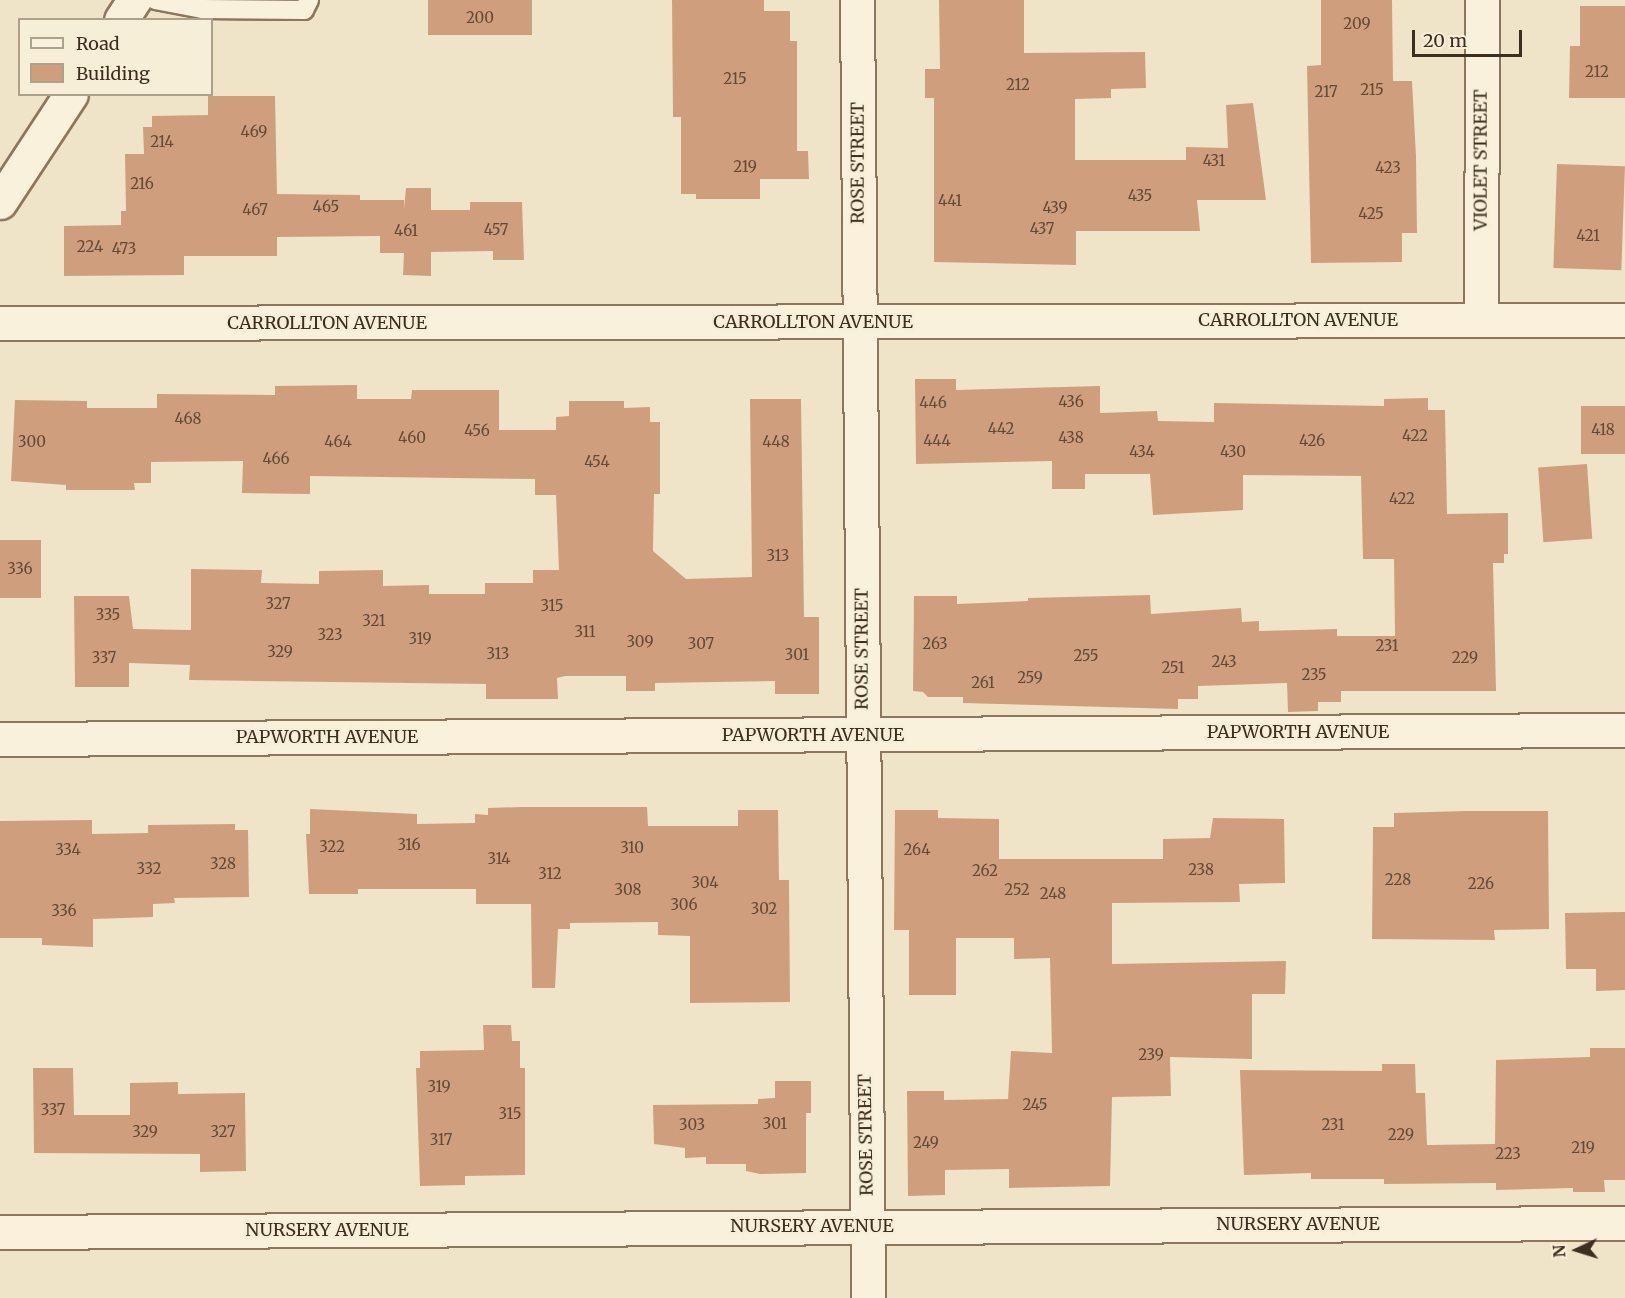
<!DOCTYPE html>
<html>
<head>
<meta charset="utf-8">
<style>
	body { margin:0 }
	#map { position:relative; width:1625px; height:1298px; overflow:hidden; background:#f0e4c8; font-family:Merriweather,serif }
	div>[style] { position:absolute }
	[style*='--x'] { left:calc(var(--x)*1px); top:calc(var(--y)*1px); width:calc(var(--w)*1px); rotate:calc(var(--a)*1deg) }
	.building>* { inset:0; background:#cf9f7d; transform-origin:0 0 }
	.roads { filter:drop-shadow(2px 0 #8d765c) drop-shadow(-2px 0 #8d765c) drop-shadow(0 2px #8d765c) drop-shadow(0 -2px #8d765c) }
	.service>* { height:18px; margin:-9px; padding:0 9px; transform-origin:9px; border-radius:9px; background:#faf1dc }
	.minor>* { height:33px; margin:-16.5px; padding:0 16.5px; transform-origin:16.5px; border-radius:16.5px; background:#faf1dc }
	span { translate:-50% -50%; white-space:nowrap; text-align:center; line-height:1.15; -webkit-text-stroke:4.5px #f7eed8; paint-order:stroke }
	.number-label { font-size:15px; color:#624a37 }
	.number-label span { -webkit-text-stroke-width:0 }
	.street-label { font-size:18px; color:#3d2e20 }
	.legend { position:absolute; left:18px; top:18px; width:195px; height:78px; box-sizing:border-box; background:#f7eed8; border:2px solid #ada18e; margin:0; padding:8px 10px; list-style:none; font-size:18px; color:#3d2e20 }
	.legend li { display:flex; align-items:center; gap:12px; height:30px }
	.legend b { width:30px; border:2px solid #ada18e }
	.north { position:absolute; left:1547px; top:1220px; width:60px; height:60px; -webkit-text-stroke:4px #f7eed8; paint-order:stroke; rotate:266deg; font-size:16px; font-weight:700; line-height:24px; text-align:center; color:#3d2e20 }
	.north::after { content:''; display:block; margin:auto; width:21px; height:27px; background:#3d2e20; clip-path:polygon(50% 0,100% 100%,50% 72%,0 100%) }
	.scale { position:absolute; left:1412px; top:30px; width:110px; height:27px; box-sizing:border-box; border:3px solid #3d2e20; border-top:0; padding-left:8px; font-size:18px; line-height:21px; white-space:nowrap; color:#3d2e20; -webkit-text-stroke:4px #f7eed8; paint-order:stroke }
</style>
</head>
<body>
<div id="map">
	<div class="building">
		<i style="left:428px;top:0;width:104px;height:35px"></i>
		<i style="clip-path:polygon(672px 0,764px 0,764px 11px,790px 11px,790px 41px,797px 41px,797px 151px,808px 151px,809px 179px,760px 179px,760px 199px,696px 199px,696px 194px,681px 194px,681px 117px,673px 117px)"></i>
		<i style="clip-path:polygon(939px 0,1024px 0,1024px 53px,1145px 52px,1146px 88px,1111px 89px,1111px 98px,1075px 99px,1075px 160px,1186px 160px,1186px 147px,1228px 148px,1226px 105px,1253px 103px,1266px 200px,1197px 200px,1200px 231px,1076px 231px,1076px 265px,934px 262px,934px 98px,925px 98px,925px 69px,940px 69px)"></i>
		<i style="clip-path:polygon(1321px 0,1392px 0,1393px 81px,1412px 81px,1416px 156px,1417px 233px,1402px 233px,1402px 262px,1311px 263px,1307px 66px,1321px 65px)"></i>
		<i style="clip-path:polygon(1580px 6px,1625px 6px,1625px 98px,1569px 98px,1570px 46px,1580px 46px)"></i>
		<i style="clip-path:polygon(208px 96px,275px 96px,277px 194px,360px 195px,360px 200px,404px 200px,404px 209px,406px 188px,431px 188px,431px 210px,470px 210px,470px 202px,522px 202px,524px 260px,493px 260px,493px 251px,431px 252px,431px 276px,403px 275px,404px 253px,380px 253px,380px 236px,277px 237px,277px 256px,184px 256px,184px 275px,64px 276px,64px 226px,121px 225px,121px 211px,126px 211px,125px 154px,144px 154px,143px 127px,152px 127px,152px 116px,208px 115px)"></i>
		<i style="left:1557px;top:164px;width:68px;height:104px;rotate:2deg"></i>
		<i style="clip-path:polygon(915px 379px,956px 379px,956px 390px,1100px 386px,1100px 413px,1157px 411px,1158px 421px,1214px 422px,1214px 403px,1384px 406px,1384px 399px,1428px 398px,1428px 410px,1445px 410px,1447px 514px,1508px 513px,1508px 554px,1504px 554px,1504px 563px,1493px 563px,1496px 691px,1341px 691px,1341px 702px,1318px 702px,1318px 711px,1288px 712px,1287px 683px,1198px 686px,1198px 699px,1178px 699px,1178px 709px,963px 703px,963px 697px,928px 697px,923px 692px,913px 691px,914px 596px,957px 596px,957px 604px,1028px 601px,1028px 598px,1150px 595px,1151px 614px,1241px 608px,1242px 622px,1259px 621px,1259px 631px,1337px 629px,1337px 636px,1395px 636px,1394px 559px,1363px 559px,1361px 476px,1243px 475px,1243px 510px,1153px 515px,1150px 474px,1085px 474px,1085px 489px,1052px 489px,1052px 461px,916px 464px)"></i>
		<i style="clip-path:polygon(357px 385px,357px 399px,411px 399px,412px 390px,499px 390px,499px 430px,556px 430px,556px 417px,569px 416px,569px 401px,624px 401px,624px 408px,650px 407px,650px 422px,660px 422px,660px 494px,654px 494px,653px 551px,686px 579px,752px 577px,750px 399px,801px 399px,804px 617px,819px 617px,819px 694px,775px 694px,775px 681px,655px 683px,655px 691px,626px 691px,626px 676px,565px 676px,557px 678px,558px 699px,486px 699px,486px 684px,189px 680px,190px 665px,129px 663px,129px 687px,75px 687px,74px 596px,129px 596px,133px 629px,191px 630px,191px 569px,262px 570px,261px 583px,319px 584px,319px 571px,383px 570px,383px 586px,429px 585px,429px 594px,485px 594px,485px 583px,533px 583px,533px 570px,559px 570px,556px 495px,535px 495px,535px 479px,310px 476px,310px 494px,242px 493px,243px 461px,151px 462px,151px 483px,134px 483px,135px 490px,66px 490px,66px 485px,11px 481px,15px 400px,87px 401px,87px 408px,157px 408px,157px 394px,275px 395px,275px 386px)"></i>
		<i style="left:1625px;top:406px;width:48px;height:44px;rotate:90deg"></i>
		<i style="left:1587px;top:464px;width:75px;height:49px;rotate:86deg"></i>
		<i style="left:0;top:540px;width:41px;height:58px"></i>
		<i style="clip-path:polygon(522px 807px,647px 807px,648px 826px,738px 826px,738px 810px,778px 810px,779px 880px,789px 880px,790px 1002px,690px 1003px,690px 936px,658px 935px,658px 922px,570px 923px,570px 929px,558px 929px,555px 988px,532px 988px,531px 904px,476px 904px,476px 889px,358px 889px,358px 894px,309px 894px,306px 834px,310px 834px,310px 809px,417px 814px,417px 824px,475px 823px,475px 814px,488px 815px,488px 808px)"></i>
		<i style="clip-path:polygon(895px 810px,938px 810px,938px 818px,999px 819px,999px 859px,1163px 859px,1163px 839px,1210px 838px,1213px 818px,1284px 819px,1285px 883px,1239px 884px,1240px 902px,1112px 903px,1112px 964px,1286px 961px,1285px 994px,1252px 994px,1252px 1059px,1170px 1057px,1171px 1096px,1112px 1097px,1110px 1186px,1009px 1188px,1009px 1169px,945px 1170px,945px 1195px,908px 1196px,907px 1091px,944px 1091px,944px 1100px,1008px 1099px,1011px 1051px,1052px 1053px,1050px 958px,1014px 959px,1014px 938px,956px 938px,956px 995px,909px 995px,909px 930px,894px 930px)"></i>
		<i style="clip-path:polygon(1467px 811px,1548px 811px,1549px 929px,1494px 930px,1495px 940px,1372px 939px,1373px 827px,1394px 827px,1394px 813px)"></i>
		<i style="clip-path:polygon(92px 820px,92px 834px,148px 833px,148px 825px,235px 824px,235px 830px,248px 830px,249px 897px,174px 898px,175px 903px,153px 904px,153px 917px,93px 919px,93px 947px,42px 945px,42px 938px,0 938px,0 821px)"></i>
		<i style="clip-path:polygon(1625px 912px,1625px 990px,1596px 991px,1596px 969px,1566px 969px,1565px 913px)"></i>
		<i style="clip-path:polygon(483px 1025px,511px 1025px,512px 1041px,520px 1041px,520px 1068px,525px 1068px,525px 1175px,465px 1176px,465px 1185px,420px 1186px,416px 1068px,420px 1068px,420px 1051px,484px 1050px)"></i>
		<i style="clip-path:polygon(1590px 1048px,1625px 1048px,1625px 1180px,1604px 1180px,1605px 1192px,1573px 1192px,1573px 1188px,1496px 1190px,1496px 1183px,1384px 1184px,1384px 1179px,1311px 1179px,1311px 1173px,1244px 1175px,1240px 1070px,1382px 1071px,1382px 1064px,1415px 1064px,1416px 1093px,1425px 1093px,1427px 1145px,1495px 1144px,1496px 1060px,1590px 1057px)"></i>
		<i style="clip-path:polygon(33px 1068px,73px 1068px,74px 1115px,130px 1115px,130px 1083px,178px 1082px,178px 1094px,245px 1093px,246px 1171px,200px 1172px,200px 1154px,34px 1153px)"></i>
		<i style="clip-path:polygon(775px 1081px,811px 1081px,811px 1113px,806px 1113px,806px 1173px,760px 1174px,746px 1171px,746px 1164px,706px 1164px,706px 1157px,685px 1158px,685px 1148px,654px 1144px,653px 1105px,758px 1104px,758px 1099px,775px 1098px)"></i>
	</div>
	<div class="roads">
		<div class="service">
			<i style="--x:155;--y:0;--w:48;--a:10.8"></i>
			<i style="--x:202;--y:9;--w:102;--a:0.6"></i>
			<i style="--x:304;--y:10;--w:11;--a:-63"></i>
		</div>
		<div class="minor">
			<i style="--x:857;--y:0;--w:1298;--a:89.51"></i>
			<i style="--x:121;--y:20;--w:24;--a:-57"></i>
			<i style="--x:0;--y:202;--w:129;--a:-56.7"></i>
			<i style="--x:1481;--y:320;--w:320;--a:-89.8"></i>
			<i style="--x:0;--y:323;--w:1625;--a:-0.11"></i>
			<i style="--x:0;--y:739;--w:1625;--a:-0.32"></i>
			<i style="--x:0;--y:1232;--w:1625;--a:-0.32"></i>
		</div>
	</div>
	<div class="number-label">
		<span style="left:480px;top:18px">200</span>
		<span style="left:1357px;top:24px">209</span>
		<span style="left:1597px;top:72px">212</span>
		<span style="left:735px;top:79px">215</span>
		<span style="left:1018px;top:85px">212</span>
		<span style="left:1372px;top:90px">215</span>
		<span style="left:1326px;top:92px">217</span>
		<span style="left:254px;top:132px">469</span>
		<span style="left:162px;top:142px">214</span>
		<span style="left:1214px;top:161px">431</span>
		<span style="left:745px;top:167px">219</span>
		<span style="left:1388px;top:168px">423</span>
		<span style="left:142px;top:184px">216</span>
		<span style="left:1140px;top:196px">435</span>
		<span style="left:950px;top:201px">441</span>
		<span style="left:326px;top:207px">465</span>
		<span style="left:1055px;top:208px">439</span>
		<span style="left:255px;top:210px">467</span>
		<span style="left:1371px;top:214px">425</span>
		<span style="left:1042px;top:229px">437</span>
		<span style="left:496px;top:230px">457</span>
		<span style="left:406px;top:231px">461</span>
		<span style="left:1588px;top:236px">421</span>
		<span style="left:90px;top:247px">224</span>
		<span style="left:124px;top:249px">473</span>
		<span style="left:1071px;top:402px">436</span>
		<span style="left:933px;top:403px">446</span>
		<span style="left:188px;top:419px">468</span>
		<span style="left:1001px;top:429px">442</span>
		<span style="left:1603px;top:430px">418</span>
		<span style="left:477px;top:431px">456</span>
		<span style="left:1415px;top:436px">422</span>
		<span style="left:412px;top:438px">460</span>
		<span style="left:1071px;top:438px">438</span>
		<span style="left:937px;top:441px">444</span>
		<span style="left:1312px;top:441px">426</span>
		<span style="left:32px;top:442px">300</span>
		<span style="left:338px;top:442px">464</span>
		<span style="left:776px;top:442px">448</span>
		<span style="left:1142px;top:452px">434</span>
		<span style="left:1233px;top:452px">430</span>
		<span style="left:276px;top:459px">466</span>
		<span style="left:597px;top:462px">454</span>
		<span style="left:1402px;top:499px">422</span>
		<span style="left:778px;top:556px">313</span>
		<span style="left:20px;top:569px">336</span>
		<span style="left:278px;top:604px">327</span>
		<span style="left:552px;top:606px">315</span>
		<span style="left:108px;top:615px">335</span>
		<span style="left:374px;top:621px">321</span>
		<span style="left:585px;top:632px">311</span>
		<span style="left:330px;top:635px">323</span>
		<span style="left:420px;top:639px">319</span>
		<span style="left:640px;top:642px">309</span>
		<span style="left:701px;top:644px">307</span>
		<span style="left:935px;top:644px">263</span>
		<span style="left:1387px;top:646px">231</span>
		<span style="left:280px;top:652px">329</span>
		<span style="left:498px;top:654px">313</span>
		<span style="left:797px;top:655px">301</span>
		<span style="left:1086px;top:656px">255</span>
		<span style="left:104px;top:658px">337</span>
		<span style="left:1465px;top:658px">229</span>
		<span style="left:1224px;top:662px">243</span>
		<span style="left:1173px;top:668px">251</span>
		<span style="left:1314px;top:675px">235</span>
		<span style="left:1030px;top:678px">259</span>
		<span style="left:983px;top:683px">261</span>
		<span style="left:409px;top:845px">316</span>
		<span style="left:332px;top:847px">322</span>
		<span style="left:632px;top:848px">310</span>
		<span style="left:68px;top:850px">334</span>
		<span style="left:917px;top:850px">264</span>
		<span style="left:499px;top:859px">314</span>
		<span style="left:223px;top:864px">328</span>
		<span style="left:149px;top:869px">332</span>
		<span style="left:1201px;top:870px">238</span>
		<span style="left:985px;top:871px">262</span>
		<span style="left:550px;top:874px">312</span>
		<span style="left:1398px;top:880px">228</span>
		<span style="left:705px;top:883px">304</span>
		<span style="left:1481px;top:884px">226</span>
		<span style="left:628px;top:890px">308</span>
		<span style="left:1017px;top:890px">252</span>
		<span style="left:1053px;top:894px">248</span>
		<span style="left:684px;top:905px">306</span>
		<span style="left:764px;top:909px">302</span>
		<span style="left:64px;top:911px">336</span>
		<span style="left:1151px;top:1055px">239</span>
		<span style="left:439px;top:1087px">319</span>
		<span style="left:1035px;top:1105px">245</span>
		<span style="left:53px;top:1110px">337</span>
		<span style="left:510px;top:1114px">315</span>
		<span style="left:775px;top:1124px">301</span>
		<span style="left:692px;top:1125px">303</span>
		<span style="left:1333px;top:1125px">231</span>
		<span style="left:145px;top:1132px">329</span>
		<span style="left:223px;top:1132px">327</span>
		<span style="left:1401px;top:1135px">229</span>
		<span style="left:441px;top:1140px">317</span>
		<span style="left:926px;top:1143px">249</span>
		<span style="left:1583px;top:1148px">219</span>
		<span style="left:1508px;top:1154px">223</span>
	</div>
	<div class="street-label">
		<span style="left:1481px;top:160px;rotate:-90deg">VIOLET STREET</span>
		<span style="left:858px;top:163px;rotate:-90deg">ROSE STREET</span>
		<span style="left:1298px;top:320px">CARROLLTON AVENUE</span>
		<span style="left:813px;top:322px">CARROLLTON AVENUE</span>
		<span style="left:327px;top:323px">CARROLLTON AVENUE</span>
		<span style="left:862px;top:649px;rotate:-90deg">ROSE STREET</span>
		<span style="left:1298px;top:732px">PAPWORTH AVENUE</span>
		<span style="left:813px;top:735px">PAPWORTH AVENUE</span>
		<span style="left:327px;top:737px">PAPWORTH AVENUE</span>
		<span style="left:866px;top:1135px;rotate:-91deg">ROSE STREET</span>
		<span style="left:1298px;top:1224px">NURSERY AVENUE</span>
		<span style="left:812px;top:1226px">NURSERY AVENUE</span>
		<span style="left:327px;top:1230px">NURSERY AVENUE</span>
	</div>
	<ul class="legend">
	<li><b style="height:8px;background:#faf1dc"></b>Road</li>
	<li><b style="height:16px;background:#cf9f7d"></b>Building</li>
	</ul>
	<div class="north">N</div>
	<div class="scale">20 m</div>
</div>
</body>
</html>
